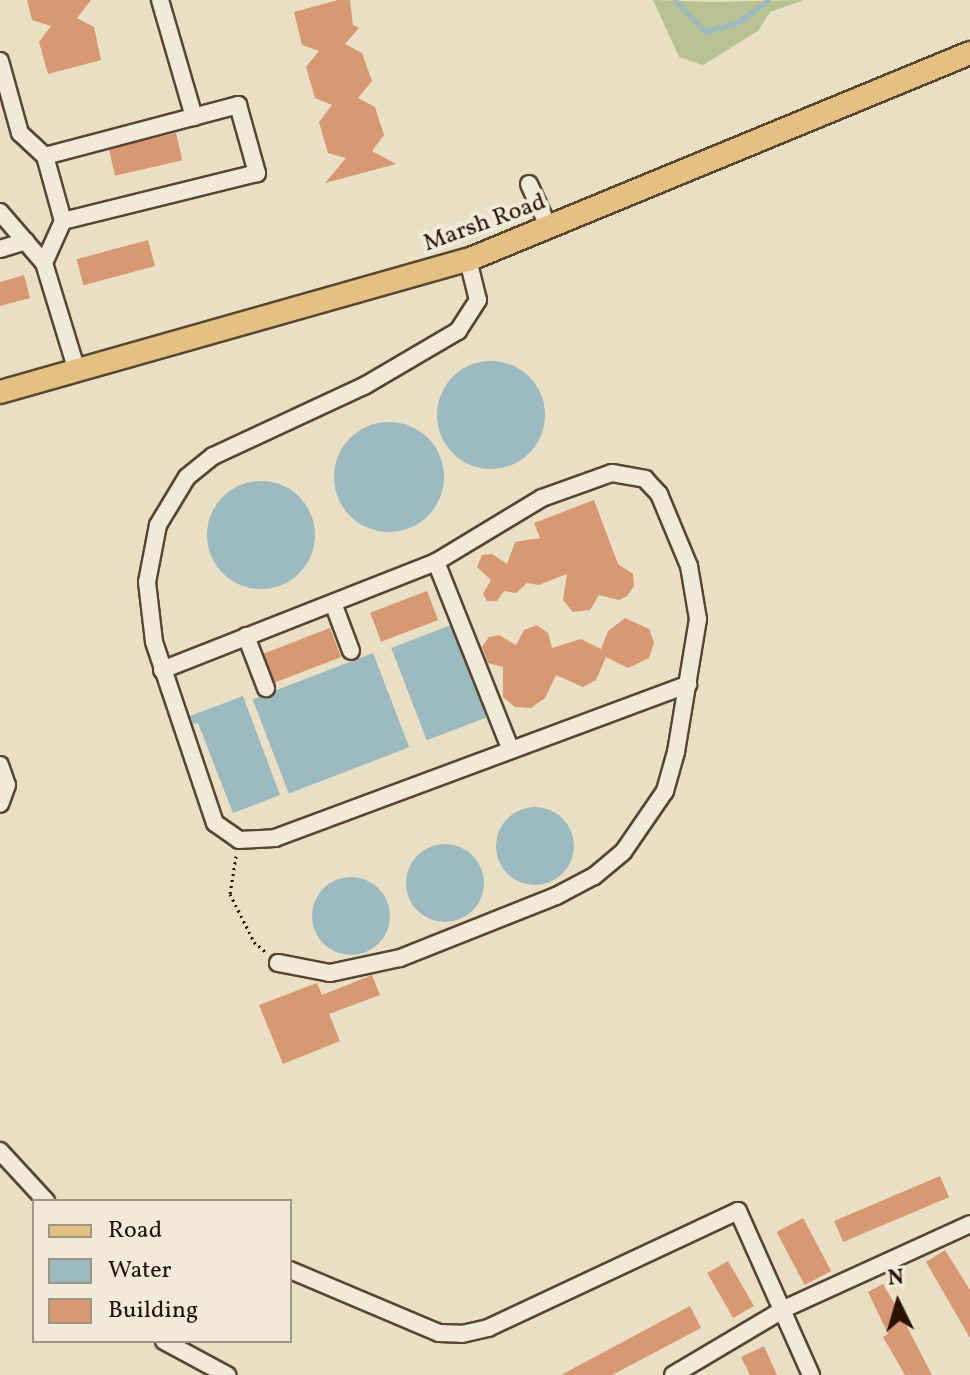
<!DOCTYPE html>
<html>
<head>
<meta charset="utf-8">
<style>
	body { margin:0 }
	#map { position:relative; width:970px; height:1375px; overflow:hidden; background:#e8dfc4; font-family:Vollkorn,serif }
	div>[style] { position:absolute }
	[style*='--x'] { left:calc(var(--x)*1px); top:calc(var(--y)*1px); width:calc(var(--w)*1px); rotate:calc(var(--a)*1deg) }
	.green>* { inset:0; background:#b8c192 }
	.water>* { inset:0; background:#9cbabf; transform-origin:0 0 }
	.round { border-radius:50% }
	.stream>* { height:5px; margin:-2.5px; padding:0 2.5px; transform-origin:2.5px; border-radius:2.5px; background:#9cbabf }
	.building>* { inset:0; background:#d89872; transform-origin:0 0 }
	.path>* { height:3px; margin-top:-1.5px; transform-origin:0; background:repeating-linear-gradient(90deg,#271300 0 2px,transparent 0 6px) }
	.roads { filter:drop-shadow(2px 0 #574631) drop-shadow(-2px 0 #574631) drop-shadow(0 2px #574631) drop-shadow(0 -2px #574631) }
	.minor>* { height:16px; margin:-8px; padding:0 8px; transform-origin:8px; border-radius:8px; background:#f0ead9 }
	.major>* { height:22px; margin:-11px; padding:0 11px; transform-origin:11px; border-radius:11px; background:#e4c082 }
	span { translate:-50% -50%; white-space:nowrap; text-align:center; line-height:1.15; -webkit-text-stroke:8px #f0ead9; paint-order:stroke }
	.street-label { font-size:24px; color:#271300 }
	.legend { position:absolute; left:32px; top:1199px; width:260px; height:144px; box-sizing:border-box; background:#f0ead9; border:2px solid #a09482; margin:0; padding:10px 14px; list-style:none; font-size:24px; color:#271300 }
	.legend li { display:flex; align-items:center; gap:16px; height:40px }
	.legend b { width:40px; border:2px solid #a09482 }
	.north { position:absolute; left:858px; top:1263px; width:80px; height:80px; -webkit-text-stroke:6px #f0ead9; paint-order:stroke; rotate:355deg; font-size:22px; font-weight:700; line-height:32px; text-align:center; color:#271300 }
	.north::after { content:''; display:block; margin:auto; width:28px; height:36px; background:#271300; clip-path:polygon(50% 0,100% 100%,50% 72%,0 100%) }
</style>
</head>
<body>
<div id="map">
	<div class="green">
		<i style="clip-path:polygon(653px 0,712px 2px,804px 0,770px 12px,758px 31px,703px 65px,679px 57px)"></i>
	</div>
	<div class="water">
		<i class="round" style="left:437px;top:361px;width:108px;height:108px"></i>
		<i class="round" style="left:334px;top:422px;width:110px;height:110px"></i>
		<i class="round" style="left:207px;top:481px;width:108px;height:108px"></i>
		<i style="left:451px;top:625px;width:99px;height:64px;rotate:69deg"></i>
		<i style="left:373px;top:653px;width:101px;height:129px;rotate:69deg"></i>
		<i style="clip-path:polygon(243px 696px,280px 795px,233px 813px,198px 723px,193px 724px,190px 716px)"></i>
		<i class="round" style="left:496px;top:807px;width:78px;height:78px"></i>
		<i class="round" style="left:406px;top:844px;width:78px;height:78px"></i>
		<i class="round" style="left:312px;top:877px;width:78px;height:78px"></i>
	</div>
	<div class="stream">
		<i style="--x:675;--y:0;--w:44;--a:46.8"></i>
		<i style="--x:705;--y:32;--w:37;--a:-17"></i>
		<i style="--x:740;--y:21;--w:35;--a:-37"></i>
	</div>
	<div class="building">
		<i style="clip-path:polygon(27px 0,91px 0,77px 18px,94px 27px,101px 60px,48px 74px,39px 42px,51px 26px,32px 20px)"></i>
		<i style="clip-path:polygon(338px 0,350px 0,353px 25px,359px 28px,345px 44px,362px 53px,372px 81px,358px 98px,375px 107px,384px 135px,372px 151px,396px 164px,325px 183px,346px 158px,328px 153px,319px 122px,332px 105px,315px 98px,306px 67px,319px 51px,302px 45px,294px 12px)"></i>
		<i style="left:176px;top:133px;width:28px;height:69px;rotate:77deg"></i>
		<i style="left:148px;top:240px;width:27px;height:74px;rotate:75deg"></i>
		<i style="clip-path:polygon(24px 275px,30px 298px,0 306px,0 282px)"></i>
		<i style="clip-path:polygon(594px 500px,618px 564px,633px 574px,634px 586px,627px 596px,619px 600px,599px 595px,590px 610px,573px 612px,563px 600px,567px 574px,539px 585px,527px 583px,516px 593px,504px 591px,497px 601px,487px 601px,483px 594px,491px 580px,477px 567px,482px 555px,492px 554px,507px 564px,515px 542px,540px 538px,534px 523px)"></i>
		<i style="left:427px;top:591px;width:31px;height:61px;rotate:69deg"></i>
		<i style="clip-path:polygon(625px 618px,649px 629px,654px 643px,649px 658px,628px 668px,606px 657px,596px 680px,583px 687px,556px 675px,545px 698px,531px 708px,515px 707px,503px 697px,503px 667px,488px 663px,482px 647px,489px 637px,499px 635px,516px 645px,524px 630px,537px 625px,548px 633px,552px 648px,581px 639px,601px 649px,608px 631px)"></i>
		<i style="left:330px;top:628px;width:31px;height:71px;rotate:69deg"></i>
		<i style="clip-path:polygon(372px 975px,380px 995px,329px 1014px,340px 1041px,283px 1064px,259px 1005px,317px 983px,322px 995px)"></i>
		<i style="left:940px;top:1176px;width:23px;height:115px;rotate:67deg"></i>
		<i style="left:803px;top:1218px;width:60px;height:30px;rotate:62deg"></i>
		<i style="clip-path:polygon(945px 1250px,970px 1290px,970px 1338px,926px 1262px)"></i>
		<i style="left:728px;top:1261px;width:52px;height:24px;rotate:60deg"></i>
		<i style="clip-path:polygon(883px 1284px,901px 1315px,932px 1375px,905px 1375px,883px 1337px,888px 1334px,868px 1292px)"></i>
		<i style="clip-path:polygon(690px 1306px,701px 1328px,612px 1375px,561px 1375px)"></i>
		<i style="clip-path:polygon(764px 1346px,777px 1375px,750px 1375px,741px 1357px)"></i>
	</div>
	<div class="path">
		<i style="--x:236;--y:856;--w:38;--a:99"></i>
		<i style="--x:230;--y:894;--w:54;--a:63.4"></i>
		<i style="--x:254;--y:942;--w:16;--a:40"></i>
	</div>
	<div class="roads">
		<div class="minor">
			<i style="--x:160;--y:0;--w:122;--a:73.8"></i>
			<i style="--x:0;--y:61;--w:75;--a:74.5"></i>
			<i style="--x:20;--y:133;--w:34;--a:43"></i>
			<i style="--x:529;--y:184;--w:48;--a:65.6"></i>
			<i style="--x:0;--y:212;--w:67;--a:49.2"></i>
			<i style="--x:44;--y:263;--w:113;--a:73"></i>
			<i style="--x:0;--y:249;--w:27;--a:-17"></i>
			<i style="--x:468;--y:260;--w:41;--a:76"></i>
			<i style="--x:478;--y:300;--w:37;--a:123"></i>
			<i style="--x:458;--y:331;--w:107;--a:149.6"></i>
			<i style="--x:366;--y:385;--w:169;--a:155.1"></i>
			<i style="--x:213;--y:456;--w:33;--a:141"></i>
			<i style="--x:187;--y:477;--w:56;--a:121.1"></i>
			<i style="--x:158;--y:525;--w:58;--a:100.9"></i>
			<i style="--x:147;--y:582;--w:60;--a:83.3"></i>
			<i style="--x:154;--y:642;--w:191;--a:71.4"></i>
			<i style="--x:215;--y:823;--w:29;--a:35"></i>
			<i style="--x:239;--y:840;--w:36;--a:-3"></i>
			<i style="--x:275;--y:838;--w:441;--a:-20.4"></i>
			<i style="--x:44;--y:263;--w:46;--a:-65.7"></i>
			<i style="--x:63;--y:221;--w:67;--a:-105.5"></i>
			<i style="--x:45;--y:156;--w:200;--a:-14.8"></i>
			<i style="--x:238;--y:105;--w:71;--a:74.4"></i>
			<i style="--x:257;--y:173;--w:200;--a:166.1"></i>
			<i style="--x:436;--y:562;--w:202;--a:68.3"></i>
			<i style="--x:333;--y:603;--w:51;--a:69.4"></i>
			<i style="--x:246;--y:636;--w:56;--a:69"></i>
			<i style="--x:162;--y:670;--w:295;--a:-21.5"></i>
			<i style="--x:436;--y:562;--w:124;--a:-31.1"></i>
			<i style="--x:542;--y:498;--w:74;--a:-19.7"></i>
			<i style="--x:612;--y:473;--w:34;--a:10"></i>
			<i style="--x:645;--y:479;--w:21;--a:47"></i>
			<i style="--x:659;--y:494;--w:78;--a:67.4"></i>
			<i style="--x:689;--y:566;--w:54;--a:80.4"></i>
			<i style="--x:698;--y:619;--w:135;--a:99.4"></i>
			<i style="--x:676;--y:752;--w:41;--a:105.8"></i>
			<i style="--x:665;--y:791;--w:74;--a:124.5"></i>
			<i style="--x:623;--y:852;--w:38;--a:140"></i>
			<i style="--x:594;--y:876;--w:43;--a:152.2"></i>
			<i style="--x:556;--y:896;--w:168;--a:158.3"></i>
			<i style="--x:400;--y:958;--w:72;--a:167.9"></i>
			<i style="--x:330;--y:973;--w:53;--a:-169.1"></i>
			<i style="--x:0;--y:765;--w:21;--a:71"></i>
			<i style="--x:7;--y:785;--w:20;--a:110"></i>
			<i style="--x:0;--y:1151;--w:68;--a:47.4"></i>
			<i style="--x:290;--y:1270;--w:162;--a:22.9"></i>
			<i style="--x:439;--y:1333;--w:23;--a:2"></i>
			<i style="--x:462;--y:1334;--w:27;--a:-13"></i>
			<i style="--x:488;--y:1328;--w:276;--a:-25.1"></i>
			<i style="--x:738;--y:1211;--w:180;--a:66"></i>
			<i style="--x:164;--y:1341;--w:72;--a:28.4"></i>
			<i style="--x:673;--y:1375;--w:131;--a:-30.7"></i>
			<i style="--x:786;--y:1308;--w:202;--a:-24.5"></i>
		</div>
		<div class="major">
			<i style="--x:0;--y:392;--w:486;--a:-15.8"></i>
			<i style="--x:468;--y:260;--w:543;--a:-22.41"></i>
		</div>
	</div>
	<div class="street-label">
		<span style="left:485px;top:224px;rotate:-20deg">Marsh Road</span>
	</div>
	<ul class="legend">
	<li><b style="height:10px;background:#e4c082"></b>Road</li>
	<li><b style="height:22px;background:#9cbabf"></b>Water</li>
	<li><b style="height:22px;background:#d89872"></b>Building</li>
	</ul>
	<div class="north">N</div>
</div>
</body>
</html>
